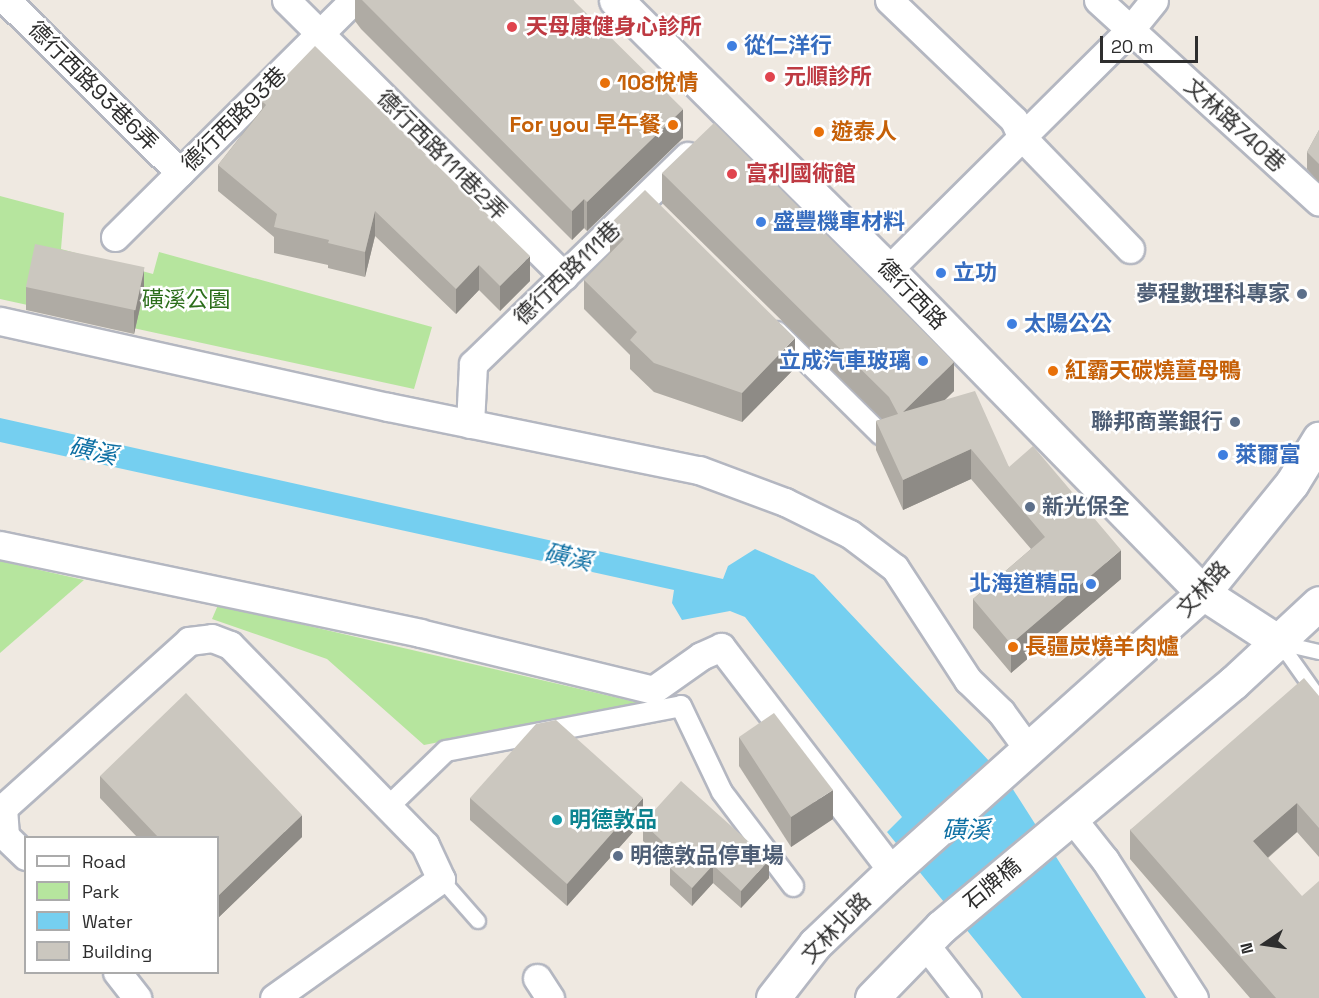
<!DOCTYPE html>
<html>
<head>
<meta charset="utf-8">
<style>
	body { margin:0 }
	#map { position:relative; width:1319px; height:998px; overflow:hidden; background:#efe9e1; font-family:"Space Grotesk","Noto Sans TC",sans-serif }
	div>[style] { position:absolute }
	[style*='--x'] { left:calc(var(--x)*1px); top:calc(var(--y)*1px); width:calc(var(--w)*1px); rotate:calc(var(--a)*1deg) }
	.green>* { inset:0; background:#b6e59e }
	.water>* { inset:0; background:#75cff0 }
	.roads { filter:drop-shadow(2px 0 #b4b7c1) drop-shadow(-2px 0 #b4b7c1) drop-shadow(0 2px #b4b7c1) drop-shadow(0 -2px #b4b7c1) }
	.service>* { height:14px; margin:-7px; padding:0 7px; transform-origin:7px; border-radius:7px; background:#fff }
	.pedestrian>* { height:20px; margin:-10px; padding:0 10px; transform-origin:10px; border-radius:10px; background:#fff }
	.minor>* { height:27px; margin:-13.5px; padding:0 13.5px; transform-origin:13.5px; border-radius:13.5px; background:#fff }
	.tertiary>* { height:33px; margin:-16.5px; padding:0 16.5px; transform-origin:16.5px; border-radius:16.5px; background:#fff }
	.secondary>* { height:33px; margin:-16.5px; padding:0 16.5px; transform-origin:16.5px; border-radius:16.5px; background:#fff }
	.wall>* { inset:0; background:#afaba4 }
	.shaded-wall>* { inset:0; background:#8e8b86 }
	.building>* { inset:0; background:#cbc7bf; transform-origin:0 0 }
	.dots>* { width:16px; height:16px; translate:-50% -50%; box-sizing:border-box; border:3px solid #fff; border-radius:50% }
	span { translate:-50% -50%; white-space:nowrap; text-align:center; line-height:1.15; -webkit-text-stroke:5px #fff; paint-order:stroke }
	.health-label { font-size:22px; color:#be3a42; font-weight:700 }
	.left { translate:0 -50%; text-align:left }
	.shop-label { font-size:22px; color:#366cbe; font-weight:700 }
	.right { translate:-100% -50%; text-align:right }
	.food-label { font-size:22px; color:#c56008; font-weight:700 }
	.street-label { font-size:22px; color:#2e2e2e }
	.service-label { font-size:22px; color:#4e5e75; font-weight:700 }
	.park-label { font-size:22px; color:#2c6e1b }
	.culture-label { font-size:22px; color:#0d838f; font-weight:700 }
	.water-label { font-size:24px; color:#0d6fa3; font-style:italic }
	.legend { position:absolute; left:24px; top:836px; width:195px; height:138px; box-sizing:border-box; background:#fff; border:2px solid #ababab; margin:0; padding:8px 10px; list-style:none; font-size:18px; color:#2e2e2e }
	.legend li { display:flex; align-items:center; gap:12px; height:30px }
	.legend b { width:30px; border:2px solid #ababab }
	.north { position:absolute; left:1235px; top:914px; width:60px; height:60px; -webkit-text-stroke:4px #fff; paint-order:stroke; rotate:257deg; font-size:16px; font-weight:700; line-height:24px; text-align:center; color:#2e2e2e }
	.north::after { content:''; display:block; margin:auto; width:21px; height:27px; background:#2e2e2e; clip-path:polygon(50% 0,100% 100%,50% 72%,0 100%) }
	.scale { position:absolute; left:1100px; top:36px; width:98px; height:27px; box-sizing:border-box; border:3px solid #2e2e2e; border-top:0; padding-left:8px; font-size:18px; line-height:21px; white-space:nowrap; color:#2e2e2e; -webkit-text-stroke:4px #fff; paint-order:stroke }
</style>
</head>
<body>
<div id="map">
	<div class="green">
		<i style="clip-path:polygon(0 196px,64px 213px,61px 249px,153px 274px,159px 252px,432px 327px,414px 389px,0 299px)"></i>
		<i style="clip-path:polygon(0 561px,84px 580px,0 653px)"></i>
		<i style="clip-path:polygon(218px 605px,640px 703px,424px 745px,327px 659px,212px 619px)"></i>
	</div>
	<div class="water">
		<i style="clip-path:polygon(0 418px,723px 579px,728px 566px,755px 549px,814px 575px,1007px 780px,1146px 998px,1022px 998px,887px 832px,902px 817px,745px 617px,730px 611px,682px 620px,672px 603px,674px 590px,0 442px)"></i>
	</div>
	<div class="roads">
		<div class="service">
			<i style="--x:1280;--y:643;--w:67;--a:54.7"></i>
			<i style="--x:1280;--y:643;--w:40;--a:13"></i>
			<i style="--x:441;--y:879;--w:56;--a:48.6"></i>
		</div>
		<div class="pedestrian">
			<i style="--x:777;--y:332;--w:146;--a:44.7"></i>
			<i style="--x:387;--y:808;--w:82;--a:-44"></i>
			<i style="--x:446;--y:751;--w:239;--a:-10.8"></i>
			<i style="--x:681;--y:706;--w:95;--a:64.5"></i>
			<i style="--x:722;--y:792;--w:118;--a:52.9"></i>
		</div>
		<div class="minor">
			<i style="--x:6;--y:0;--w:245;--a:44.8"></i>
			<i style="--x:286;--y:0;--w:392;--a:44.8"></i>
			<i style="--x:889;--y:0;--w:173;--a:43.8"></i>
			<i style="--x:1014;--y:120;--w:17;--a:66"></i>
			<i style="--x:1021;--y:136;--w:157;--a:46"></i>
			<i style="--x:1098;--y:0;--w:299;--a:42.4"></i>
			<i style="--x:115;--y:237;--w:337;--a:-44.8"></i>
			<i style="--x:888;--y:270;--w:341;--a:-44.8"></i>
			<i style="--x:1130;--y:30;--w:38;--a:-51"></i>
			<i style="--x:0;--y:321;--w:397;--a:12.5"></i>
			<i style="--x:388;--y:407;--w:317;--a:11.5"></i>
			<i style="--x:699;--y:470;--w:92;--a:20.4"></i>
			<i style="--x:785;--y:502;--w:72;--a:26.2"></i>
			<i style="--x:850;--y:534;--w:56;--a:37.1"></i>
			<i style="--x:895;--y:568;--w:134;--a:56.9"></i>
			<i style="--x:968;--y:680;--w:46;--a:44.1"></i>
			<i style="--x:1001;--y:712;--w:46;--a:53.9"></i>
			<i style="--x:470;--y:424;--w:60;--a:-87.1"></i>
			<i style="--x:473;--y:364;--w:299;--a:-44.1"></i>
			<i style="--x:0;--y:545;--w:429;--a:11.8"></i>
			<i style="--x:420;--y:633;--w:240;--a:13.7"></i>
			<i style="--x:653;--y:690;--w:59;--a:-35.3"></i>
			<i style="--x:701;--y:656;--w:22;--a:-24"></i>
			<i style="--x:721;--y:647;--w:282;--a:52.6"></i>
			<i style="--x:1070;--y:816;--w:56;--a:51.5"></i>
			<i style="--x:1105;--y:860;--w:164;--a:57.2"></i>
			<i style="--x:0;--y:836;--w:5;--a:0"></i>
			<i style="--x:5;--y:836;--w:29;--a:44"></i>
			<i style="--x:5;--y:836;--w:28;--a:-94"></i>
			<i style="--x:3;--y:808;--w:250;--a:-41.9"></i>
			<i style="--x:189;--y:641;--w:23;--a:-7"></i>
			<i style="--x:212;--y:638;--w:19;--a:21"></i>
			<i style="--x:230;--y:645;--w:279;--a:45.7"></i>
			<i style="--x:425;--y:845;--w:38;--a:65"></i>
			<i style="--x:441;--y:879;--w:205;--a:144.5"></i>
			<i style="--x:924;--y:943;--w:70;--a:52"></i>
			<i style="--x:117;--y:972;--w:33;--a:52"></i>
			<i style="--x:537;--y:978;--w:24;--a:57"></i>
		</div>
		<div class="tertiary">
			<i style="--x:616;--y:0;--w:383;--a:44.8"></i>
			<i style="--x:888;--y:270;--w:451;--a:45.7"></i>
			<i style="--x:1203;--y:593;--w:92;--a:33"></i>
		</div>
		<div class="secondary">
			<i style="--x:773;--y:998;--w:68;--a:-52.1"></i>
			<i style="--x:815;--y:944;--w:106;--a:-43.5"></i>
			<i style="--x:892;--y:871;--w:417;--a:-41.8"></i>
			<i style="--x:1203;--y:593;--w:141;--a:-51"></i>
			<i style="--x:1292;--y:483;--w:52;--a:-58.5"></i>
			<i style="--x:872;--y:998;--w:99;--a:-45.8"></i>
			<i style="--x:941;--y:927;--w:381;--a:-39.9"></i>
			<i style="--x:1233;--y:683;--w:117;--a:-42.9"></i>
		</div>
	</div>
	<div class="wall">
		<i style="clip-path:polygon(355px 0,573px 0,683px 138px,587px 231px,584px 228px,572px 240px,361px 29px,355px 21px)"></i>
		<i style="clip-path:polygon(262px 101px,530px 281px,500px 311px,479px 290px,456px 314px,375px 236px,365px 277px,328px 268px,328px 265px,274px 253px,274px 237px,218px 191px,218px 165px,262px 109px)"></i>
		<i style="clip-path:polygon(1319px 130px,1319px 182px,1307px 169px,1307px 152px)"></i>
		<i style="clip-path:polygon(662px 173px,954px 391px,944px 400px,1009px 467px,1121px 579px,1011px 673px,973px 628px,973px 599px,1031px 549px,971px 479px,903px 510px,876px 450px,876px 421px,882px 419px,662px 203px)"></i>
		<i style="clip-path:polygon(610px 224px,795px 368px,742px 422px,654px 392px,630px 369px,630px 355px,584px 309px,584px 280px,610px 253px)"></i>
		<i style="clip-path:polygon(26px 287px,144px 290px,134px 334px,26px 310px)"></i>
		<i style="clip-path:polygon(1319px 696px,1319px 857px,1297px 832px,1268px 858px,1319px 998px,1250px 998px,1130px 859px,1130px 830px)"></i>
		<i style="clip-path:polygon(739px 737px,833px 819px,791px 847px,739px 766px)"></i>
		<i style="clip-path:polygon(100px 776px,302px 837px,218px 918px,218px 837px,137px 837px,100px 798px)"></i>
		<i style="clip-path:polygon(470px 798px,643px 821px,567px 906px,470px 820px)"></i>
		<i style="clip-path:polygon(643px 823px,769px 878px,741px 908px,713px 883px,692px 906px,670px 885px,670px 868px,671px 867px,643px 841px)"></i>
	</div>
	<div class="shaded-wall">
		<i style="clip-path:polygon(683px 109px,683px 138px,587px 231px,587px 202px)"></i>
		<i style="clip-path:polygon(584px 199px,584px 228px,572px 240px,572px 211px)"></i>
		<i style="clip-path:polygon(375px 211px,375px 236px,365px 277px,365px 252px)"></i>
		<i style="clip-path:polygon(530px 256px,530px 281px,500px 311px,500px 286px)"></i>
		<i style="clip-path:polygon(479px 265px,479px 290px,456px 314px,456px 289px)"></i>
		<i style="clip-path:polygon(144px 268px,144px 290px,134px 334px,134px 312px)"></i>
		<i style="clip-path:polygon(795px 338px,795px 368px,742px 422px,742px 393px)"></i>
		<i style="clip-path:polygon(954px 362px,954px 391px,903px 442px,903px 412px)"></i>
		<i style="clip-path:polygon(971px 449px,971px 479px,903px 510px,903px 480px)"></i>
		<i style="clip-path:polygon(1121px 550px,1121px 579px,1011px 673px,1011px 644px)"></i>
		<i style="clip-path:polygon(833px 790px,833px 819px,791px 847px,791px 817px)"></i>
		<i style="clip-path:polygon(643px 798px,643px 821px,567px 906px,567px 884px)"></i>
		<i style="clip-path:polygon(1297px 803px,1297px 832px,1253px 870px,1253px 841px)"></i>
		<i style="clip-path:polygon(302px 815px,302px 837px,218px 918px,218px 896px)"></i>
		<i style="clip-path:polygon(769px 860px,769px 878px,741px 908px,741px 891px)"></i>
		<i style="clip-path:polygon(713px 865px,713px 883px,692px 906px,692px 888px)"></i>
	</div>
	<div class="building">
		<i style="clip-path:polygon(362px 0,573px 0,683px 109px,587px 202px,584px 199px,572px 211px)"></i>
		<i style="clip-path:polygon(315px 46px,530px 256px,500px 286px,479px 265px,456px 289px,375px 211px,365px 252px,328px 243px,329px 240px,274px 227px,277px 214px,218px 165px,266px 105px,262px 101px)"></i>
		<i style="clip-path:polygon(714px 123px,954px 362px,903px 412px,975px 391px,1009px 467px,1033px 446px,1121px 550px,1011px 644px,973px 599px,1045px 537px,971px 449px,903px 480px,876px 421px,898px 414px,889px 397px,662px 173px)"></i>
		<i style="clip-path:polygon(1319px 130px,1319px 164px,1307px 152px)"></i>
		<i style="clip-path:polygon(645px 190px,795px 338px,742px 393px,654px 363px,630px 340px,637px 332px,584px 280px,624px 239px,610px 224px)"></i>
		<i style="left:35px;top:244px;width:112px;height:44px;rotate:12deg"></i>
		<i style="clip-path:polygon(1304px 678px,1319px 696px,1319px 828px,1297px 803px,1253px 841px,1302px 896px,1319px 881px,1319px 998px,1276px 998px,1130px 830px)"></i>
		<i style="clip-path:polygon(186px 693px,302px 815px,218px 896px,218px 837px,158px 837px,100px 776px)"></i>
		<i style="clip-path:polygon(774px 713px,833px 790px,791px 817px,739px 737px)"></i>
		<i style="clip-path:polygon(556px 720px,643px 798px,567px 884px,470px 798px,536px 724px)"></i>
		<i style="clip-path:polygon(681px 781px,769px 860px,741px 891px,713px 865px,692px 888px,670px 868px,679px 857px,643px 823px)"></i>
	</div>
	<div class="dots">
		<i style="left:512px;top:27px;background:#e0444e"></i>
		<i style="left:732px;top:46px;background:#3f7fe0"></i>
		<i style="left:770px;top:77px;background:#e0444e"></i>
		<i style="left:605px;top:83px;background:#e8710a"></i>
		<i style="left:673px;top:125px;background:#e8710a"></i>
		<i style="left:819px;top:132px;background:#e8710a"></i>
		<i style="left:732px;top:174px;background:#e0444e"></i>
		<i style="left:761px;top:222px;background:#3f7fe0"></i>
		<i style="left:941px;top:273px;background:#3f7fe0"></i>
		<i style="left:1302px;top:294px;background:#5c6f8a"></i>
		<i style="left:1012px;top:324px;background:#3f7fe0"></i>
		<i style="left:923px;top:361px;background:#3f7fe0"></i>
		<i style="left:1053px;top:371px;background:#e8710a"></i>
		<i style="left:1235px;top:422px;background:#5c6f8a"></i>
		<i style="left:1223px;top:455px;background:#3f7fe0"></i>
		<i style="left:1030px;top:507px;background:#5c6f8a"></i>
		<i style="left:1091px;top:584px;background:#3f7fe0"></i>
		<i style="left:1013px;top:647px;background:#e8710a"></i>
		<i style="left:557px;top:820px;background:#0f9aa8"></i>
		<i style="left:618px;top:856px;background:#5c6f8a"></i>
	</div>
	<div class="health-label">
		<span class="left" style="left:526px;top:27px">天母康健身心診所</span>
		<span class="left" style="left:784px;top:77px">元順診所</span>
		<span class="left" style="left:746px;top:174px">富利國術館</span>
	</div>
	<div class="shop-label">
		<span class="left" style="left:744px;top:46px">從仁洋行</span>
		<span class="left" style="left:773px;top:222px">盛豐機車材料</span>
		<span class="left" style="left:953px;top:273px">立功</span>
		<span class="left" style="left:1024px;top:324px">太陽公公</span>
		<span class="right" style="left:911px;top:361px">立成汽車玻璃</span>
		<span class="left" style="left:1235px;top:455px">萊爾富</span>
		<span class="right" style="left:1079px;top:584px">北海道精品</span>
	</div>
	<div class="food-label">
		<span class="left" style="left:617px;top:83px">108悅情</span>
		<span class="right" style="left:661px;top:125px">For you 早午餐</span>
		<span class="left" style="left:831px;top:132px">遊泰人</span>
		<span class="left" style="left:1065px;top:371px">紅霸天碳燒薑母鴨</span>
		<span class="left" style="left:1025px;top:647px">長疆炭燒羊肉爐</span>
	</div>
	<div class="street-label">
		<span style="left:93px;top:86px;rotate:45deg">德行西路93巷6弄</span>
		<span style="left:234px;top:119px;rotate:-45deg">德行西路93巷</span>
		<span style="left:1235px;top:125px;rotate:42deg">文林路740巷</span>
		<span style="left:442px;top:155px;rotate:45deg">德行西路111巷2弄</span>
		<span style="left:567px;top:273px;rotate:-44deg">德行西路111巷</span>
		<span style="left:912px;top:294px;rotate:46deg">德行西路</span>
		<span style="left:1203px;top:589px;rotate:-48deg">文林路</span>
		<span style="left:992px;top:884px;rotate:-40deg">石牌橋</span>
		<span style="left:836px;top:928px;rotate:-46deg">文林北路</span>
	</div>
	<div class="service-label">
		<span class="right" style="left:1290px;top:294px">夢程數理科專家</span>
		<span class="right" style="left:1223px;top:422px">聯邦商業銀行</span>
		<span class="left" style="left:1042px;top:507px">新光保全</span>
		<span class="left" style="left:630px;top:856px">明德敦品停車場</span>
	</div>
	<div class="park-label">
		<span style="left:186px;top:300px">磺溪公園</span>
	</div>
	<div class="culture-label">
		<span class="left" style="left:569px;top:820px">明德敦品</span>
	</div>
	<div class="water-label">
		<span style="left:93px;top:451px;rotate:13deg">磺溪</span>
		<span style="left:568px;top:557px;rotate:13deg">磺溪</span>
		<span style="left:966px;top:830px">磺溪</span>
	</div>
	<ul class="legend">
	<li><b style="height:8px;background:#fff"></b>Road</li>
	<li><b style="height:16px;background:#b6e59e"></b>Park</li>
	<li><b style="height:16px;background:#75cff0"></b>Water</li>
	<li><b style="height:16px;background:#cbc7bf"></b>Building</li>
	</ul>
	<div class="north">N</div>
	<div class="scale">20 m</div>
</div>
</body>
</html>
